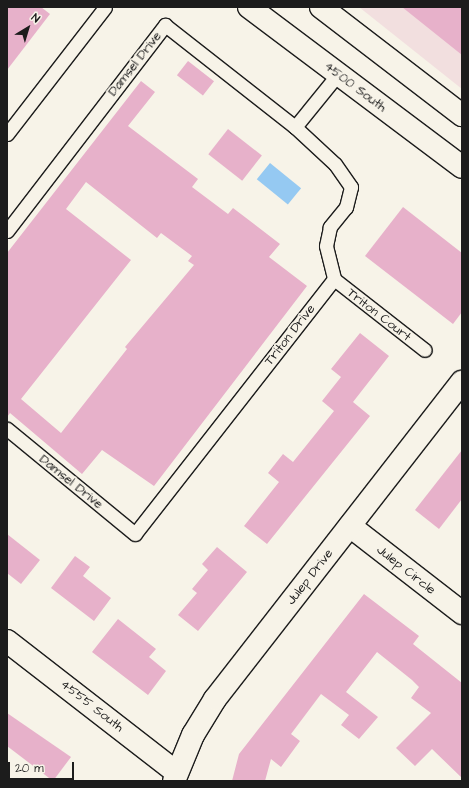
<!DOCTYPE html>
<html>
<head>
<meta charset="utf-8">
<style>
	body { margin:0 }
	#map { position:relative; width:469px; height:788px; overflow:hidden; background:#f7f3e8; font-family:"Architects Daughter",sans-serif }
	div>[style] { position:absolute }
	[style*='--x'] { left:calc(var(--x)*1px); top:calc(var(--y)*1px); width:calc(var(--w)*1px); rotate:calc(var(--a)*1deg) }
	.built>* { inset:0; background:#f2dfdf }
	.water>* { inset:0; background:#95c9f2; transform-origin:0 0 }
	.building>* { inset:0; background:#e7b1ca; transform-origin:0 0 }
	.roads { filter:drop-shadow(1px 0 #1c1c1c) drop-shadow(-1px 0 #1c1c1c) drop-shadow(0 1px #1c1c1c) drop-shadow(0 -1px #1c1c1c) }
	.service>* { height:13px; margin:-6.5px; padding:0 6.5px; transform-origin:6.5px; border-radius:6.5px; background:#f7f3e8 }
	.minor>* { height:22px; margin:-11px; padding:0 11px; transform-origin:11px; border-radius:11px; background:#f7f3e8 }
	.primary>* { height:22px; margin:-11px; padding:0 11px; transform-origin:11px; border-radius:11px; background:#f7f3e8 }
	span { translate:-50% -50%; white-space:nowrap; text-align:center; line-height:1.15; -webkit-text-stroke:3.5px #f7f3e8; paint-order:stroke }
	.street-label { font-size:13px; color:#1c1c1c }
	.frame { position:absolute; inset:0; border:8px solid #1c1c1c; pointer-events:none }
	.north { position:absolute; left:8px; top:8px; width:40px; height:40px; -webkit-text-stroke:3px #f7f3e8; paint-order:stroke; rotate:38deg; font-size:11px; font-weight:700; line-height:16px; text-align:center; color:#1c1c1c }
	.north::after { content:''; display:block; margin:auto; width:14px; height:18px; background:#1c1c1c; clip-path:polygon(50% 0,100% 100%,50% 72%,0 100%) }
	.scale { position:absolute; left:8px; top:762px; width:66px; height:18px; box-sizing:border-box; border:2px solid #1c1c1c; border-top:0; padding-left:5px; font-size:12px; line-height:14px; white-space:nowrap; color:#1c1c1c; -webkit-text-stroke:3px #f7f3e8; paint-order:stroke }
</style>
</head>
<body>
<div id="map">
	<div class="built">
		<i style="clip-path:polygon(359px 7px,462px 7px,462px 89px)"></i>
	</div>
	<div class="water">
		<i style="left:270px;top:163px;width:40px;height:21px;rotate:39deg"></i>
	</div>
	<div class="building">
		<i style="clip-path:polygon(7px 7px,41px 7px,50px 14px,7px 70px)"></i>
		<i style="clip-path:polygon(402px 7px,462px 7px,462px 55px)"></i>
		<i style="left:188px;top:61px;width:33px;height:18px;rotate:38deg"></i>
		<i style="clip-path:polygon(evenodd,141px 81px,155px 92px,128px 126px,198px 179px,192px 187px,228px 214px,233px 208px,280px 244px,269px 257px,307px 286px,154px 486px,102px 450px,82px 474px,10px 413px,7px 417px,7px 253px,141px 81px,86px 182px,157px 238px,161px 233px,192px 256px,188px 261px,194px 265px,125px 347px,127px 349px,61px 433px,21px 399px,131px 260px,66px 209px,86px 182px)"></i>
		<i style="left:228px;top:129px;width:43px;height:32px;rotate:38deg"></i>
		<i style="clip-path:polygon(403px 207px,462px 253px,462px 312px,453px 324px,365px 256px)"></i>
		<i style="clip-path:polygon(360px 333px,389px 356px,353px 402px,370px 416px,267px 544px,244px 526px,279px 482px,268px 473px,283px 454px,293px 462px,334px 411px,322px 401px,341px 377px,331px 369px)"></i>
		<i style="clip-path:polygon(462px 450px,462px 499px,439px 529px,415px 510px)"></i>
		<i style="clip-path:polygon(7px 534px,40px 560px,21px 584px,7px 573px)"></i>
		<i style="clip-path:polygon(217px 547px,247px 572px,198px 631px,178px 615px,197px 593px,192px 589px,208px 570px,202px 564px)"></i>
		<i style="clip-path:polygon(75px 556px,90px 567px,83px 576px,111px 598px,94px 621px,51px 588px)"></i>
		<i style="clip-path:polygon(364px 594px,419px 636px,413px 644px,462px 683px,462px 778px,432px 749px,415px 766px,396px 748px,431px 713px,411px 698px,419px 687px,412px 680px,377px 652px,346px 692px,378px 717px,359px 739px,341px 725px,349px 715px,321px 694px,291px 734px,300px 741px,281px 767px,271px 759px,265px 781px,232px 781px,239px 754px)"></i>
		<i style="clip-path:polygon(118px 619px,156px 649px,149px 657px,166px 671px,148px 695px,92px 652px)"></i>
		<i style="clip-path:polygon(7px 713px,71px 757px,53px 781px,7px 746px)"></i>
	</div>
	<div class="roads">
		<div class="service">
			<i style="--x:295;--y:127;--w:68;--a:-50.9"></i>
			<i style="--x:7;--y:134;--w:160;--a:-52.3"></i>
			<i style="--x:7;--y:231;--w:260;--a:-52.5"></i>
			<i style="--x:165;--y:25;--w:165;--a:38.1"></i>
			<i style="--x:295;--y:127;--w:54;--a:42.8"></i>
			<i style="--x:335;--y:164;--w:28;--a:55"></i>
			<i style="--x:351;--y:187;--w:21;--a:104"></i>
			<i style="--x:346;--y:207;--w:26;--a:129"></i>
			<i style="--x:330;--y:227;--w:19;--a:102"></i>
			<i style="--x:326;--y:246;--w:34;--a:76"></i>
			<i style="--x:334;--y:279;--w:323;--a:128"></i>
			<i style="--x:135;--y:534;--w:166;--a:-140.6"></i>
			<i style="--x:334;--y:279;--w:115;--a:38"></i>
		</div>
		<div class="minor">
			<i style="--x:350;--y:526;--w:142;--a:37.8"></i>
			<i style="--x:7;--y:641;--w:214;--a:37.8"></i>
			<i style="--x:174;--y:781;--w:50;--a:-67.6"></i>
			<i style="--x:193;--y:735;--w:42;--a:-58.6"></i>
			<i style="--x:215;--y:699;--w:402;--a:-52.1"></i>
		</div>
		<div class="primary">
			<i style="--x:249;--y:7;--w:266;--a:36.9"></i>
			<i style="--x:321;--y:7;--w:178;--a:37.5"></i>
		</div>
	</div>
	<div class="street-label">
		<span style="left:135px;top:64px;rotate:-52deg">Damsel Drive</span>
		<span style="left:355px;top:87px;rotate:37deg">4500 South</span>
		<span style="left:379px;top:315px;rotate:38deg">Triton Court</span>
		<span style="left:290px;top:335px;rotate:-52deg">Triton Drive</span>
		<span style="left:71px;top:482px;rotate:39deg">Damsel Drive</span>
		<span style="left:406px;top:570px;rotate:38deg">Julep Circle</span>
		<span style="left:310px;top:577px;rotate:-52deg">Julep Drive</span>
		<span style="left:92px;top:706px;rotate:38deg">4555 South</span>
	</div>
	<div class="frame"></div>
	<div class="north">N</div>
	<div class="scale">20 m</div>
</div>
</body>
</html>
